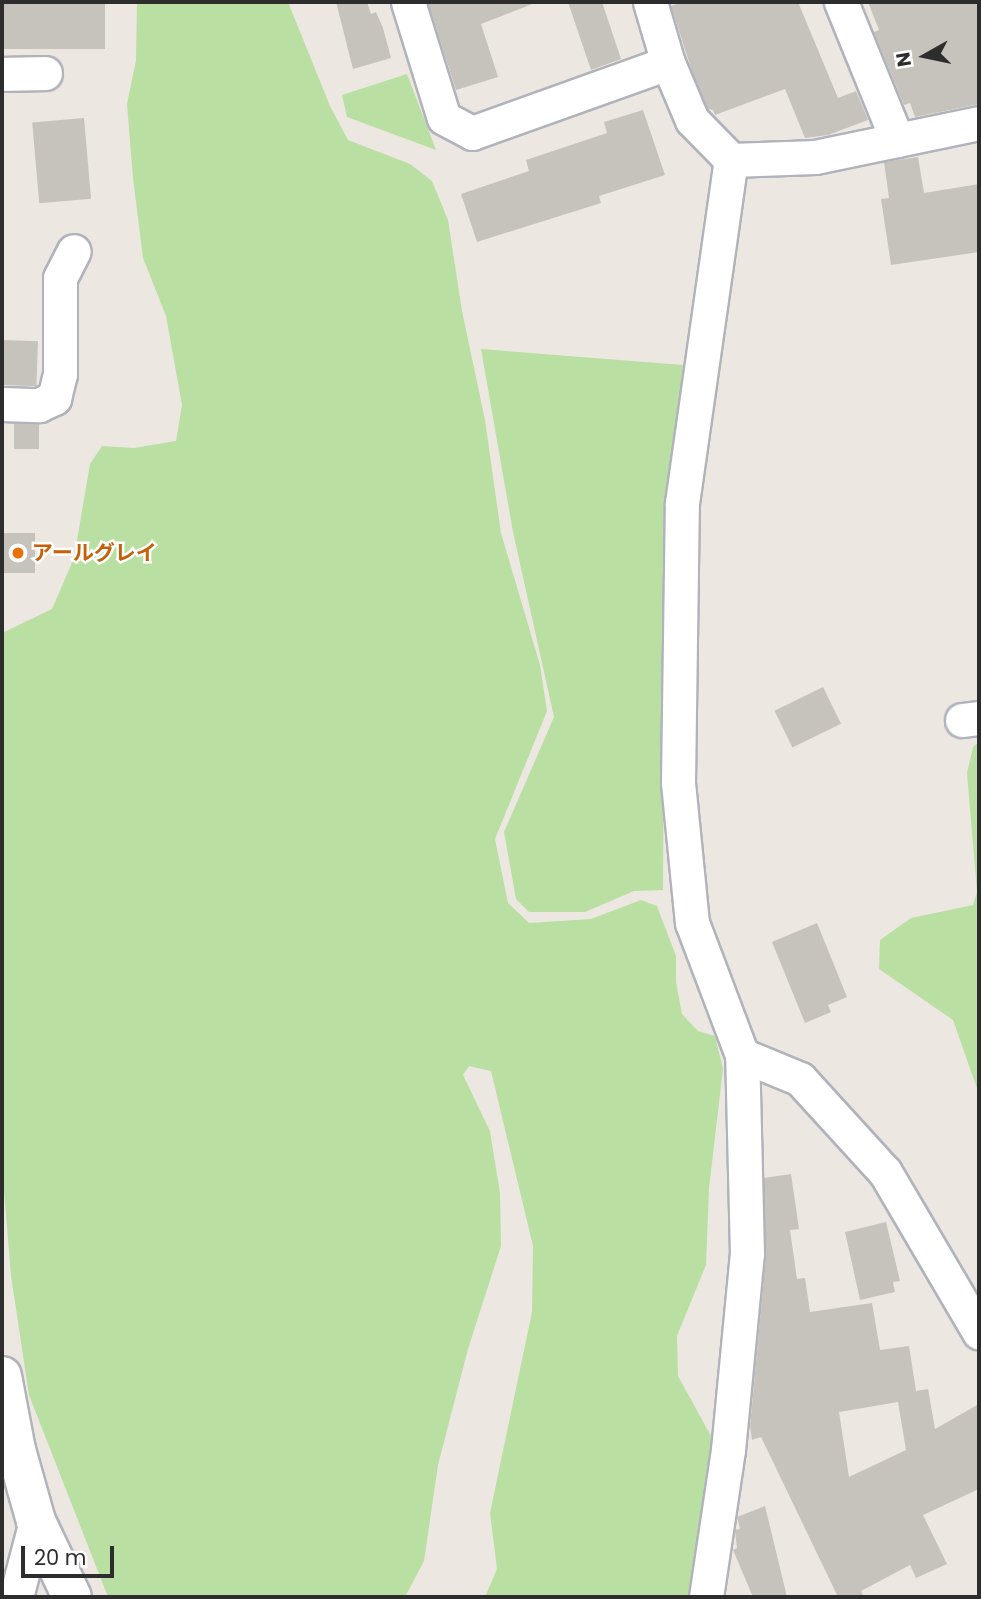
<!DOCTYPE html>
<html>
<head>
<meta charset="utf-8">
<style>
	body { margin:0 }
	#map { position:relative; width:981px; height:1599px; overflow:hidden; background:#ede7e1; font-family:Poppins,"Noto Sans JP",sans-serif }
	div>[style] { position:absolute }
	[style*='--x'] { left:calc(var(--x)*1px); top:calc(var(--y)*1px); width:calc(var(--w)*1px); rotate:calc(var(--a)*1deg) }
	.green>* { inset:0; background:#b9dfa2 }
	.building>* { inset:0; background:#c6c2bc; transform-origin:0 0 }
	.roads { filter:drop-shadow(2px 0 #b1b3bc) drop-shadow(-2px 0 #b1b3bc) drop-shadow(0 2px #b1b3bc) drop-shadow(0 -2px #b1b3bc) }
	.street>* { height:33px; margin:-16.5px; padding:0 16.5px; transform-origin:16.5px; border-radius:16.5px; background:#fff }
	.secondary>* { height:38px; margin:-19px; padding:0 19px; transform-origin:19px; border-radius:19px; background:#fff }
	.dots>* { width:19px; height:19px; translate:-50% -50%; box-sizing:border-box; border:4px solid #fff; border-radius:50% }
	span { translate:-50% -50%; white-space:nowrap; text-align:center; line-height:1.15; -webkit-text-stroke:5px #fff; paint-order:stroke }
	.food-label { font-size:21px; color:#c56008; font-weight:700 }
	.left { translate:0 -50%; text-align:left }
	.frame { position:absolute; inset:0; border:4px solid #2d2d2d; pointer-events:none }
	.north { position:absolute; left:890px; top:21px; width:70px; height:70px; -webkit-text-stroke:5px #fff; paint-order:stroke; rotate:261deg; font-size:19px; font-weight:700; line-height:28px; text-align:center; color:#2d2d2d }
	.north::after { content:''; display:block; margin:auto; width:24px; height:32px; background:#2d2d2d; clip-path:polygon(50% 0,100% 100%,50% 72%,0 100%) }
	.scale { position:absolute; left:21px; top:1546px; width:93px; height:32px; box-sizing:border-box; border:4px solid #2d2d2d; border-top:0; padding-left:9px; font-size:21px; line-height:24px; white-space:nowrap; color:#2d2d2d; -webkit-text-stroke:5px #fff; paint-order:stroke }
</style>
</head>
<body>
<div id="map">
	<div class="green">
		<i style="clip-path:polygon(137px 2px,288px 2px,330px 106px,348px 140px,410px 164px,432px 181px,448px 220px,462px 311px,485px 420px,501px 533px,540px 665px,547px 711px,495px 839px,508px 903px,529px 923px,591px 919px,641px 900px,657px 906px,676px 956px,676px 982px,682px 1014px,698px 1031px,715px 1036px,723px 1069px,709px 1188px,706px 1265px,677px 1336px,678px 1376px,717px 1447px,691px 1597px,485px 1597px,497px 1569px,490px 1513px,532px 1312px,533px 1246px,491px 1071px,469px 1066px,463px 1075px,490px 1131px,500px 1193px,501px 1246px,468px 1349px,438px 1465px,424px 1561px,405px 1597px,108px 1597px,29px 1395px,11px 1276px,2px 1166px,2px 633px,52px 609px,74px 558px,90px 464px,102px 446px,134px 448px,176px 441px,182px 405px,166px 316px,143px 258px,133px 178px,127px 104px,136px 60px)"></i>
		<i style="clip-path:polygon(407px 74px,436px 150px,347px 117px,342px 95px)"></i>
		<i style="clip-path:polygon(481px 349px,683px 365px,665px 573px,663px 890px,634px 891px,585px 912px,529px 912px,516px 899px,504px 832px,554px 717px,513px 532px)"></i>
		<i style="clip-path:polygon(979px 742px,979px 1094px,953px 1020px,879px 969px,880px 940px,911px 918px,973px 905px,977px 892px,967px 773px,973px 747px)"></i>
	</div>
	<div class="building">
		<i style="left:2px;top:2px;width:103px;height:47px"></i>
		<i style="clip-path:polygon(336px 2px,367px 2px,371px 14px,376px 12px,383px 28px,391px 58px,353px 69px)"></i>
		<i style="clip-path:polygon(428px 2px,534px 2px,535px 3px,481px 24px,498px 77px,456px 90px)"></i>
		<i style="clip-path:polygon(568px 2px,602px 2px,621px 59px,591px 70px)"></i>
		<i style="clip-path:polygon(682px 2px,798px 2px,838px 98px,856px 91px,868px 120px,828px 135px,805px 138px,785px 89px,715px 115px,713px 110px,708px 109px,692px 71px,671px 6px)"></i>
		<i style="clip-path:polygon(868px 2px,979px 2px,979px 104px,915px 117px,910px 103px,904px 105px,874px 32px,879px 30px)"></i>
		<i style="clip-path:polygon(643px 110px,665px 175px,599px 196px,601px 203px,477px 242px,461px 194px,529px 171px,526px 160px,607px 133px,604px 122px)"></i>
		<i style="left:84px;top:118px;width:81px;height:52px;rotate:85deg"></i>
		<i style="clip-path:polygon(918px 157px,924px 193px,979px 184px,979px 252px,891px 265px,881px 199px,889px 198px,884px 162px)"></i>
		<i style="left:2px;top:340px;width:36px;height:45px;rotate:2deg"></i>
		<i style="left:14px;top:424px;width:25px;height:25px"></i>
		<i style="left:2px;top:533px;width:33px;height:40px"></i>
		<i style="left:823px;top:687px;width:41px;height:54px;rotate:64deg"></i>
		<i style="clip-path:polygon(817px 923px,847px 997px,828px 1005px,831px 1012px,805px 1023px,772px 942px)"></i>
		<i style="clip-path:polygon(evenodd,791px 1174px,799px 1229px,790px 1230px,797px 1279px,805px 1278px,810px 1312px,872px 1303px,880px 1350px,909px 1346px,916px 1391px,928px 1389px,935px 1429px,979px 1404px,979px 1489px,923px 1515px,947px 1564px,916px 1578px,910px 1565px,861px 1591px,864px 1597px,838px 1597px,761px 1437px,752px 1440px,750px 1426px,766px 1256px,764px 1178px,791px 1174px,898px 1402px,906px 1450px,849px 1477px,839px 1412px,898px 1402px)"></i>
		<i style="clip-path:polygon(886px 1222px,900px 1281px,893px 1282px,895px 1292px,860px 1300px,845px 1232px)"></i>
		<i style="clip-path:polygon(765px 1506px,787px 1597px,753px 1597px,733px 1550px,737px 1548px,735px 1530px,740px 1529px,737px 1517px)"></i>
	</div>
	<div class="roads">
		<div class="street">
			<i style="--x:408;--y:2;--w:121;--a:72.8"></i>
			<i style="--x:444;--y:118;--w:32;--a:28"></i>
			<i style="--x:472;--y:133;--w:208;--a:-19.7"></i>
			<i style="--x:650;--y:2;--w:64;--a:73.6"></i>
			<i style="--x:668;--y:63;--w:62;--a:67.2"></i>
			<i style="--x:692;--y:120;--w:56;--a:45.7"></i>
			<i style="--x:731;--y:160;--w:84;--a:-2"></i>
			<i style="--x:815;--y:157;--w:167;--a:-11.7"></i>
			<i style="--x:841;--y:2;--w:149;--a:67.9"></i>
			<i style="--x:2;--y:74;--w:43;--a:-1.3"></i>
			<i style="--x:2;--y:404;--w:37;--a:2"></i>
			<i style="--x:39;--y:405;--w:17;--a:-25"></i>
			<i style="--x:54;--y:398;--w:25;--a:-76"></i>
			<i style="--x:60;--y:374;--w:96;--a:-90"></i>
			<i style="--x:60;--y:278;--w:30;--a:-63"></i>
			<i style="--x:962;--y:720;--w:17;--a:-7"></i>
			<i style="--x:742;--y:1055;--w:63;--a:22.5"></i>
			<i style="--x:800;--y:1079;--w:126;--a:47.6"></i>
			<i style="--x:885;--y:1172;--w:186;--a:59.6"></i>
			<i style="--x:16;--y:1597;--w:79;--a:-75.3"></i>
			<i style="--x:706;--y:1597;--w:149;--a:-81.5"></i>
			<i style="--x:728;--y:1450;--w:197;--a:-84.5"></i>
			<i style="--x:747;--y:1254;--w:199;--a:-91.4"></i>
			<i style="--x:742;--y:1055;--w:141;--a:-110.7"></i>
			<i style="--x:692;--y:923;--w:141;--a:-95.7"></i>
			<i style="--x:678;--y:783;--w:280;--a:-89.2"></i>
			<i style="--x:682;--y:503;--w:346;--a:-81.9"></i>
		</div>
		<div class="secondary">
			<i style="--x:2;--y:1376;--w:75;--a:79.3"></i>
			<i style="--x:16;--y:1450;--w:74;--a:74.3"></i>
			<i style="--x:36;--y:1521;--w:84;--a:64.7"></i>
		</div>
	</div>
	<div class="dots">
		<i style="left:18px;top:553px;background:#e8710a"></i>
	</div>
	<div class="food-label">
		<span class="left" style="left:32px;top:553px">アールグレイ</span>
	</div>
	<div class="frame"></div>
	<div class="north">N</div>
	<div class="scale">20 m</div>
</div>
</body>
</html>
